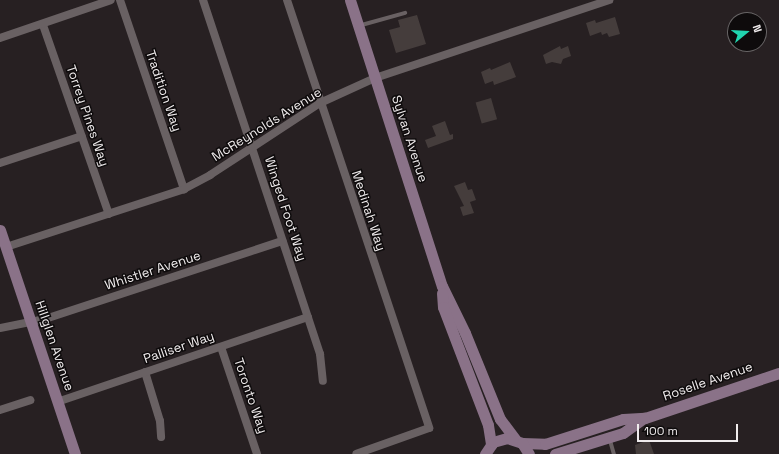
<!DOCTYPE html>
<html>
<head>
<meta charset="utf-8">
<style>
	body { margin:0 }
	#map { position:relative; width:779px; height:454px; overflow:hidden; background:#272022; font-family:"Space Grotesk",sans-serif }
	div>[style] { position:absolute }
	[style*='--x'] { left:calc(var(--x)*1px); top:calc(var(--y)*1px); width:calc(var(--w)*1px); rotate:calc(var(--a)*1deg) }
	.building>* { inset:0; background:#453d3c; transform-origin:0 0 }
	.lane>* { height:4px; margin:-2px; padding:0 2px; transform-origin:2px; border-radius:2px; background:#696163 }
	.street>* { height:8px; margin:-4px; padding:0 4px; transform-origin:4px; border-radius:4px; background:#696163 }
	.secondary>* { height:11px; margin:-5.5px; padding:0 5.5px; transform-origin:5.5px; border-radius:5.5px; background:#8a7288 }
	span { translate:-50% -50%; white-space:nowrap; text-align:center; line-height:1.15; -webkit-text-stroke:3px #0e0b0c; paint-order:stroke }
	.street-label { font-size:13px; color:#f0eced }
	.north { position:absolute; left:727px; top:12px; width:40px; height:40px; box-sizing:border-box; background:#0e0b0c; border:1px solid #686566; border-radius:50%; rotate:72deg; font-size:11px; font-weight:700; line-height:16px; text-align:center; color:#f0eced }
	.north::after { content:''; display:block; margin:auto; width:14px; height:18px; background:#21d5af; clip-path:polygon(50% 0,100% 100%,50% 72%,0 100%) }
	.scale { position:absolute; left:637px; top:424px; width:101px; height:18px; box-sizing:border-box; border:2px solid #f0eced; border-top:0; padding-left:5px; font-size:12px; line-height:14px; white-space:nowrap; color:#f0eced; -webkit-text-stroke:3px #0e0b0c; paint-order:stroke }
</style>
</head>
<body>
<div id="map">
	<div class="building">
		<i style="clip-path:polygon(417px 15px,426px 44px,396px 53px,389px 30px,400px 27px,398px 20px)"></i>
		<i style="clip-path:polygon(615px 17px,620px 34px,609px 37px,607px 33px,602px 35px,601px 32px,590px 36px,586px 23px,595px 20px,596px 23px)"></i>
		<i style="clip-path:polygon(560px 46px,561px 49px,568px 46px,571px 56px,563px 59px,561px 64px,552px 62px,546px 64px,543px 55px)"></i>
		<i style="clip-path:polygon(510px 62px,516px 77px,494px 85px,493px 81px,485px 84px,481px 72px,490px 68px,491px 70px)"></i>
		<i style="left:491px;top:98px;width:22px;height:16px;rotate:74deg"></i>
		<i style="clip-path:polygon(445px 121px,450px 135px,453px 134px,453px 139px,428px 148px,425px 140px,436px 136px,432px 126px)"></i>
		<i style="clip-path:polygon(465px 182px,468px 190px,472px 189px,476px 200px,470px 202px,474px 213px,463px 216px,460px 207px,464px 206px,454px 186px)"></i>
		<i style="clip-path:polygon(649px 440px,654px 454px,636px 454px,635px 445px)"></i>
	</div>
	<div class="lane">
		<i style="--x:358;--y:26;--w:49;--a:-15.5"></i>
		<i style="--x:609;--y:437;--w:18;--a:74"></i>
	</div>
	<div class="street">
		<i style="--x:120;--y:0;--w:200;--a:71.3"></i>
		<i style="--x:203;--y:0;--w:373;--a:71.7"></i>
		<i style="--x:320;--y:354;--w:27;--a:84"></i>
		<i style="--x:287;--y:0;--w:451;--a:71.6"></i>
		<i style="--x:429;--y:428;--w:77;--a:160.4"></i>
		<i style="--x:43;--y:25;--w:200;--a:70.8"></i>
		<i style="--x:0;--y:38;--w:117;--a:-18.9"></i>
		<i style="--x:0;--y:163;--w:86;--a:-18.2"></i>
		<i style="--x:6;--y:247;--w:187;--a:-18"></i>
		<i style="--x:184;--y:189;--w:30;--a:-28"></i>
		<i style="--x:210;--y:175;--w:131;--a:-33.2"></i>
		<i style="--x:320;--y:103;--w:60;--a:-24.4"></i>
		<i style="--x:375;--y:78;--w:247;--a:-18.4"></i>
		<i style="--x:0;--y:328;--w:46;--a:-11.3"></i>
		<i style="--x:45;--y:319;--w:250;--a:-18.2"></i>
		<i style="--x:221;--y:347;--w:113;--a:71.4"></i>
		<i style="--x:145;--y:372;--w:51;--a:73"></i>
		<i style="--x:160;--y:421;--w:16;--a:86"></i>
		<i style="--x:57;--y:402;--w:265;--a:-18.7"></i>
		<i style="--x:0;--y:410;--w:32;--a:-18"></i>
	</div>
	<div class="secondary">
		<i style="--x:350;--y:0;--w:300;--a:72.2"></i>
		<i style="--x:442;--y:286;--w:52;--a:63.9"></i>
		<i style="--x:465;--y:333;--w:93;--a:67.9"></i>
		<i style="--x:500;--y:419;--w:26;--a:53"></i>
		<i style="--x:0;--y:230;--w:236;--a:71.5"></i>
		<i style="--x:442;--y:293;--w:14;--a:86"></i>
		<i style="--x:443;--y:307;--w:126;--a:69.1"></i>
		<i style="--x:488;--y:425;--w:20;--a:81"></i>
		<i style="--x:522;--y:443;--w:23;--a:2"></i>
		<i style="--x:545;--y:444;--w:82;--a:-17.8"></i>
		<i style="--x:623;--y:419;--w:22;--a:-3"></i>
		<i style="--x:645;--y:418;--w:141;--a:-18.6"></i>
		<i style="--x:485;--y:454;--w:14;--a:-56"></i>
		<i style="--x:493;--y:442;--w:15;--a:-16"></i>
		<i style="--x:507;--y:438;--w:16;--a:18"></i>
		<i style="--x:522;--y:443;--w:13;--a:58"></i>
		<i style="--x:555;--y:454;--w:71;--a:-17.2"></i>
		<i style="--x:623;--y:433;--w:26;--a:-36"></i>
	</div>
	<div class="street-label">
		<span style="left:163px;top:91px;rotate:71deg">Tradition Way</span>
		<span style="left:87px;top:116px;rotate:71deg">Torrey Pines Way</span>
		<span style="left:267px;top:125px;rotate:-32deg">McReynolds Avenue</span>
		<span style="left:409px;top:139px;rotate:72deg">Sylvan Avenue</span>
		<span style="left:285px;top:209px;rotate:72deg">Winged Foot Way</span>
		<span style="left:368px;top:211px;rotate:72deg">Medinah Way</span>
		<span style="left:153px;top:271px;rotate:-18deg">Whistler Avenue</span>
		<span style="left:54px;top:346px;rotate:71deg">Hillglen Avenue</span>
		<span style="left:179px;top:348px;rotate:-19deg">Palliser Way</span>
		<span style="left:708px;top:382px;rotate:-19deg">Roselle Avenue</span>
		<span style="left:250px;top:396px;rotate:71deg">Toronto Way</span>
	</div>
	<div class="north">N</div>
	<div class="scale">100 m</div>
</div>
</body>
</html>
